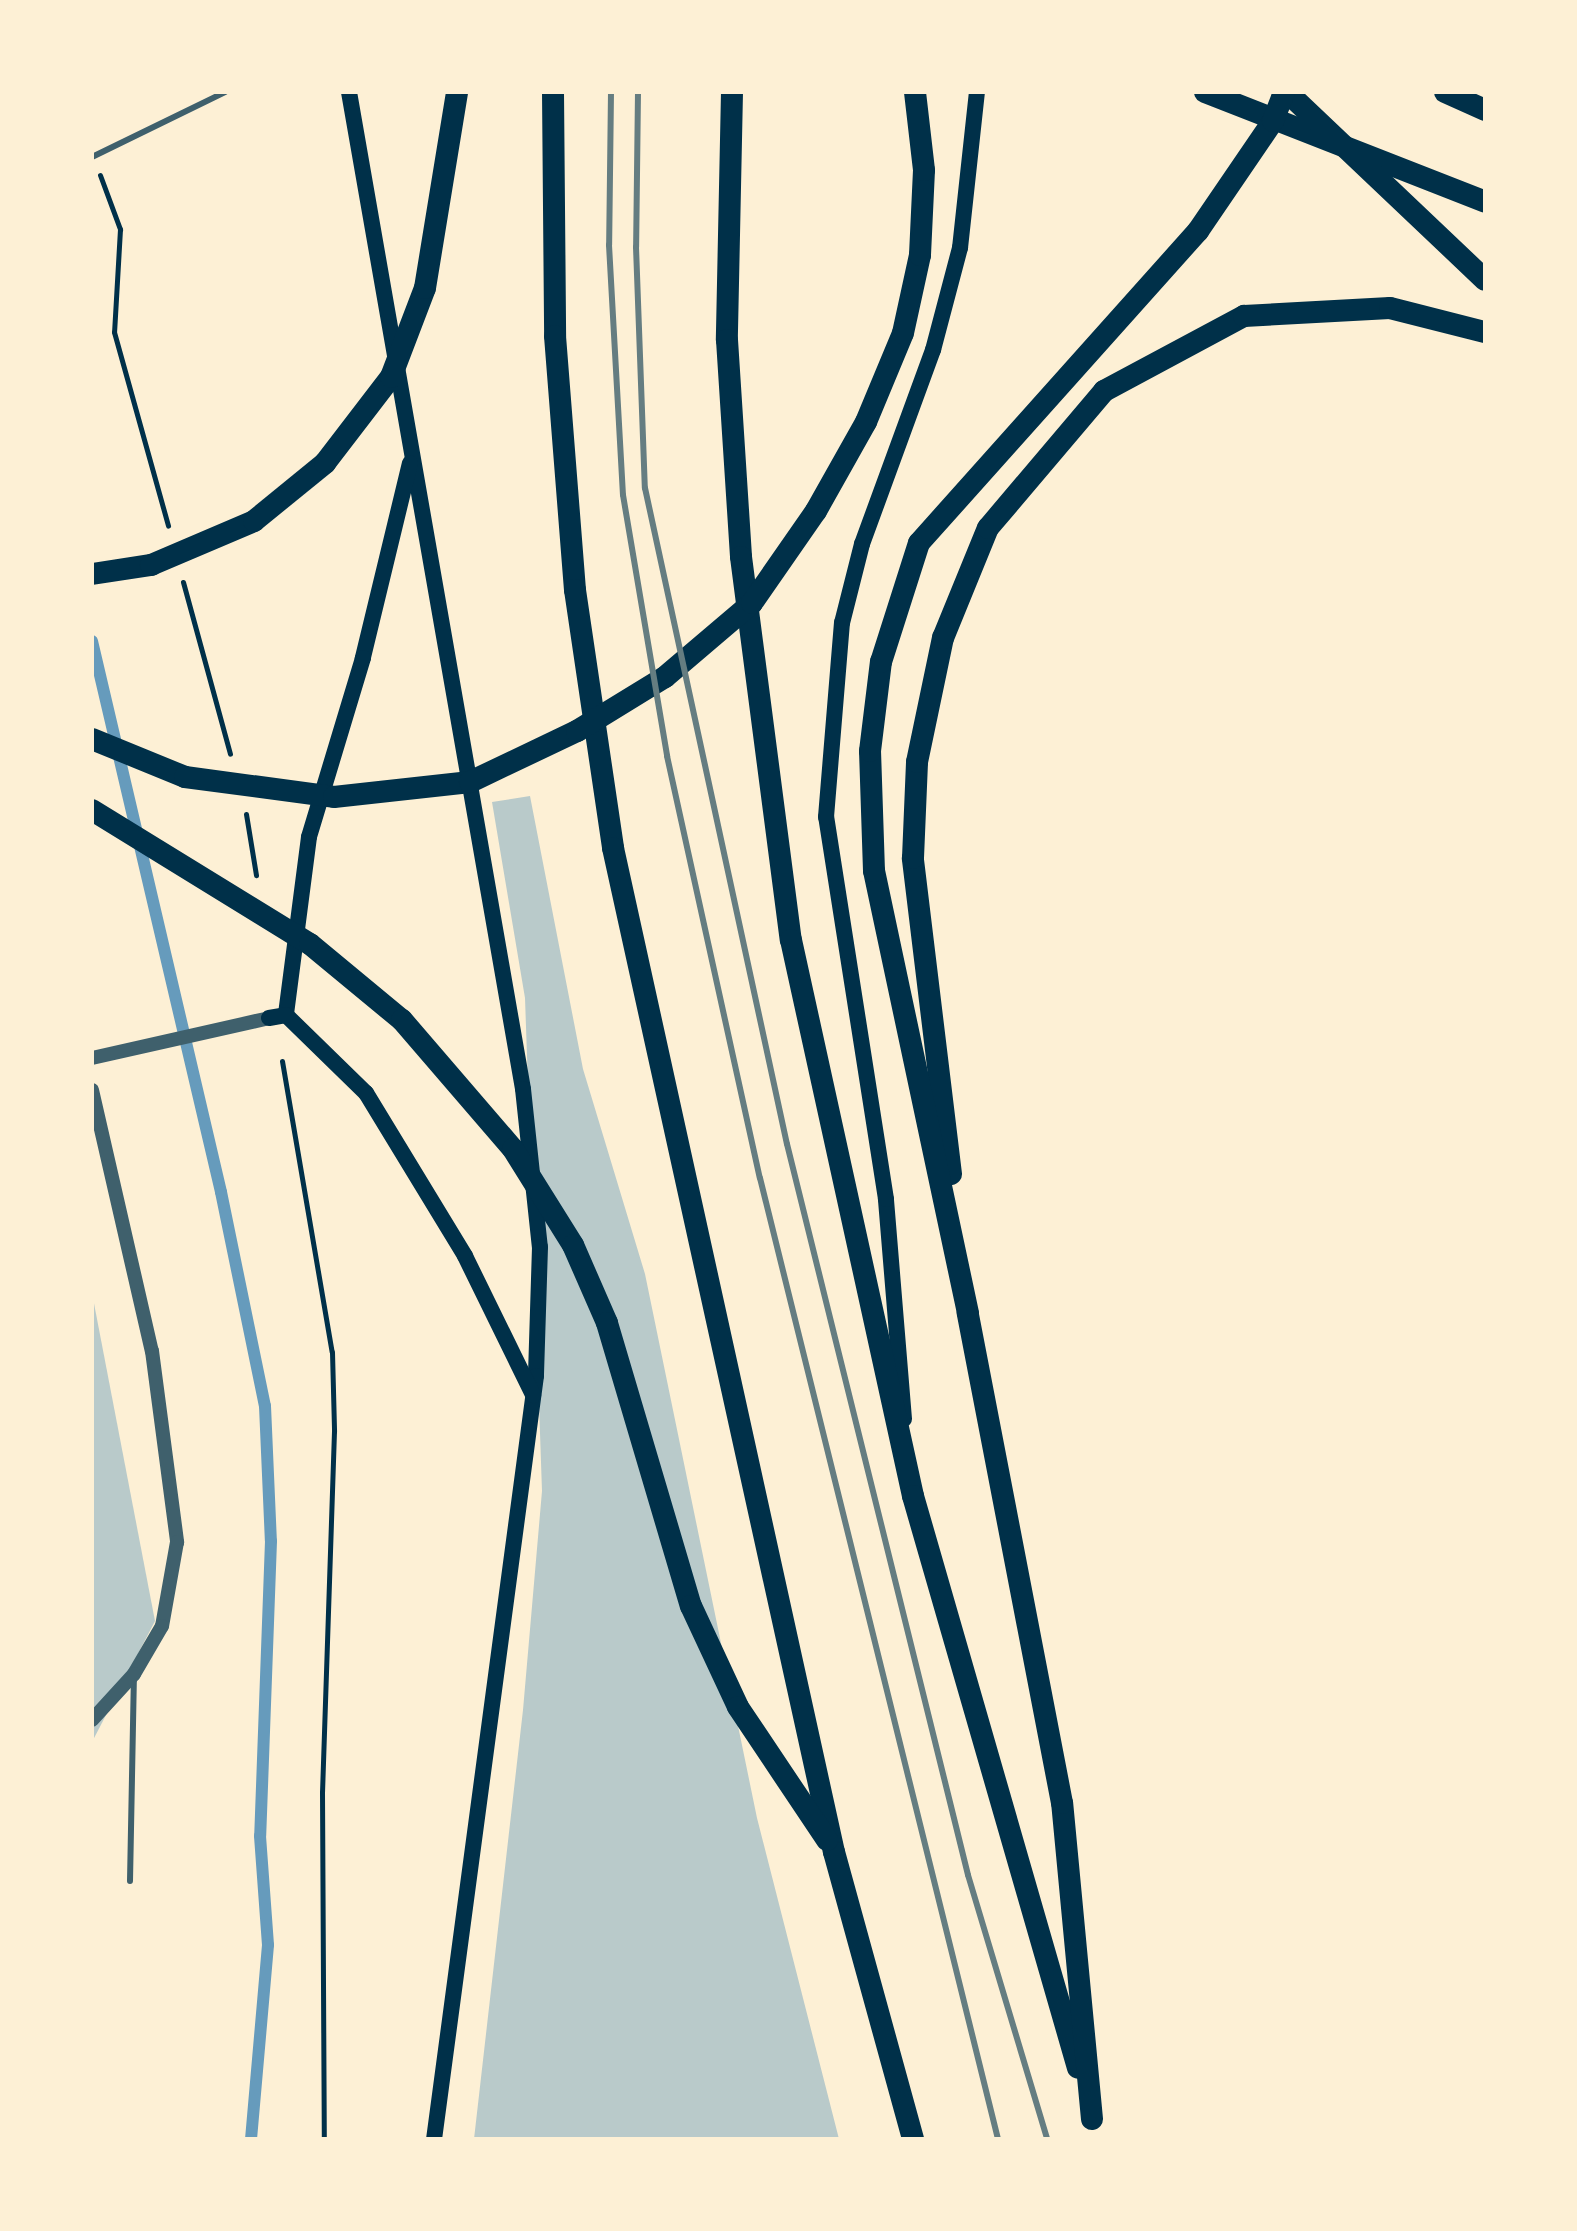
<!DOCTYPE html>
<html>
<head>
<meta charset="utf-8">
<style>
	body { margin:0 }
	#map { position:relative; width:1577px; height:2231px; overflow:hidden; background:#fdf0d5; font-family:"Asap Condensed",sans-serif }
	div>[style] { position:absolute }
	[style*='--x'] { left:calc(var(--x)*1px); top:calc(var(--y)*1px); width:calc(var(--w)*1px); rotate:calc(var(--a)*1deg) }
	.green>* { inset:0; background:#b9caca }
	.stream>* { height:12px; margin:-6px; padding:0 6px; transform-origin:6px; border-radius:6px; background:#669bbc }
	.path>* { height:5px; margin:-2.5px; padding:0 2.5px; transform-origin:2.5px; border-radius:2.5px; background:#003049 }
	.service>* { height:6px; margin:-3px; padding:0 3px; transform-origin:3px; border-radius:3px; background:#3f606c }
	.tertiary>* { height:14px; margin:-7px; padding:0 7px; transform-origin:7px; border-radius:7px; background:#3f606c }
	.secondary>* { height:16px; margin:-8px; padding:0 8px; transform-origin:8px; border-radius:8px; background:#003049 }
	.trunk>* { height:22px; margin:-11px; padding:0 11px; transform-origin:11px; border-radius:11px; background:#003049 }
	.rail>* { height:6px; margin:-3px; padding:0 3px; transform-origin:3px; border-radius:3px; background:#657d81 }
	span { translate:-50% -50%; white-space:nowrap; text-align:center; line-height:1.15; -webkit-text-stroke:6px #fdf0d5; paint-order:stroke }
	.frame { position:absolute; inset:0; border:94px solid #fdf0d5; pointer-events:none }
</style>
</head>
<body>
<div id="map">
	<div class="green">
		<i style="clip-path:polygon(530px 796px,583px 1069px,645px 1274px,757px 1818px,839px 2139px,474px 2139px,523px 1710px,542px 1491px,525px 998px,492px 802px)"></i>
		<i style="clip-path:polygon(92px 1293px,155px 1621px,92px 1742px)"></i>
	</div>
	<div class="stream">
		<i style="--x:92;--y:641;--w:566;--a:76.82"></i>
		<i style="--x:221;--y:1192;--w:218;--a:78.4"></i>
		<i style="--x:265;--y:1406;--w:135;--a:87.5"></i>
		<i style="--x:271;--y:1541;--w:295;--a:92.1"></i>
		<i style="--x:260;--y:1836;--w:109;--a:85.8"></i>
		<i style="--x:268;--y:1945;--w:195;--a:95"></i>
	</div>
	<div class="path">
		<i style="--x:100;--y:175;--w:58;--a:69.7"></i>
		<i style="--x:120;--y:229;--w:103;--a:93.3"></i>
		<i style="--x:114;--y:332;--w:201;--a:74.4"></i>
		<i style="--x:183;--y:582;--w:178;--a:74.7"></i>
		<i style="--x:246;--y:814;--w:62;--a:80.7"></i>
		<i style="--x:282;--y:1061;--w:295;--a:80.3"></i>
		<i style="--x:332;--y:1352;--w:79;--a:88.5"></i>
		<i style="--x:334;--y:1431;--w:361;--a:91.9"></i>
		<i style="--x:322;--y:1792;--w:347;--a:89.7"></i>
	</div>
	<div class="service">
		<i style="--x:92;--y:157;--w:148;--a:-26"></i>
		<i style="--x:130;--y:1881;--w:203;--a:-88.9"></i>
	</div>
	<div class="tertiary">
		<i style="--x:92;--y:1058;--w:181;--a:-12.7"></i>
		<i style="--x:92;--y:1090;--w:268;--a:77.1"></i>
		<i style="--x:152;--y:1351;--w:193;--a:82.5"></i>
		<i style="--x:177;--y:1542;--w:85;--a:100.1"></i>
		<i style="--x:162;--y:1626;--w:56;--a:120.3"></i>
		<i style="--x:134;--y:1674;--w:62;--a:132.4"></i>
	</div>
	<div class="secondary">
		<i style="--x:349;--y:92;--w:1012;--a:80.1"></i>
		<i style="--x:523;--y:1089;--w:159;--a:83.9"></i>
		<i style="--x:540;--y:1247;--w:129;--a:91.8"></i>
		<i style="--x:536;--y:1376;--w:770;--a:97.61"></i>
		<i style="--x:410;--y:463;--w:201;--a:103.6"></i>
		<i style="--x:363;--y:658;--w:187;--a:106.8"></i>
		<i style="--x:309;--y:837;--w:179;--a:97.4"></i>
		<i style="--x:286;--y:1015;--w:112;--a:44.3"></i>
		<i style="--x:366;--y:1093;--w:191;--a:58.7"></i>
		<i style="--x:465;--y:1256;--w:155;--a:63.9"></i>
		<i style="--x:269;--y:1018;--w:17;--a:-10"></i>
		<i style="--x:904;--y:1419;--w:221;--a:-94.7"></i>
		<i style="--x:886;--y:1199;--w:387;--a:-98.9"></i>
		<i style="--x:826;--y:817;--w:195;--a:-85.3"></i>
		<i style="--x:842;--y:623;--w:81;--a:-75.8"></i>
		<i style="--x:862;--y:544;--w:207;--a:-69.9"></i>
		<i style="--x:933;--y:350;--w:106;--a:-75.2"></i>
		<i style="--x:960;--y:248;--w:157;--a:-83.8"></i>
	</div>
	<div class="trunk">
		<i style="--x:553;--y:92;--w:244;--a:89.5"></i>
		<i style="--x:555;--y:336;--w:255;--a:85.5"></i>
		<i style="--x:575;--y:590;--w:261;--a:81.6"></i>
		<i style="--x:613;--y:848;--w:1028;--a:77.59"></i>
		<i style="--x:834;--y:1852;--w:298;--a:74.6"></i>
		<i style="--x:732;--y:92;--w:248;--a:91.2"></i>
		<i style="--x:727;--y:340;--w:217;--a:86.3"></i>
		<i style="--x:741;--y:557;--w:386;--a:82.6"></i>
		<i style="--x:791;--y:940;--w:569;--a:77.62"></i>
		<i style="--x:913;--y:1496;--w:595;--a:73.91"></i>
		<i style="--x:1205;--y:92;--w:301;--a:21.4"></i>
		<i style="--x:1287;--y:92;--w:273;--a:43.5"></i>
		<i style="--x:1445;--y:92;--w:44;--a:24.2"></i>
		<i style="--x:92;--y:574;--w:60;--a:-8.7"></i>
		<i style="--x:151;--y:565;--w:112;--a:-23.1"></i>
		<i style="--x:254;--y:521;--w:92;--a:-39.2"></i>
		<i style="--x:325;--y:463;--w:108;--a:-52.5"></i>
		<i style="--x:391;--y:377;--w:95;--a:-69.1"></i>
		<i style="--x:425;--y:288;--w:199;--a:-80.7"></i>
		<i style="--x:92;--y:739;--w:100;--a:22.2"></i>
		<i style="--x:185;--y:777;--w:150;--a:7.6"></i>
		<i style="--x:334;--y:797;--w:137;--a:-6.3"></i>
		<i style="--x:470;--y:782;--w:119;--a:-25.5"></i>
		<i style="--x:577;--y:731;--w:103;--a:-31.5"></i>
		<i style="--x:665;--y:677;--w:114;--a:-40.4"></i>
		<i style="--x:752;--y:603;--w:112;--a:-55.2"></i>
		<i style="--x:816;--y:511;--w:102;--a:-60.7"></i>
		<i style="--x:866;--y:422;--w:96;--a:-67.4"></i>
		<i style="--x:903;--y:333;--w:80;--a:-77.7"></i>
		<i style="--x:920;--y:255;--w:85;--a:-87.3"></i>
		<i style="--x:924;--y:170;--w:79;--a:-96.6"></i>
		<i style="--x:92;--y:810;--w:256;--a:31.6"></i>
		<i style="--x:310;--y:944;--w:119;--a:39.6"></i>
		<i style="--x:402;--y:1020;--w:170;--a:49.3"></i>
		<i style="--x:513;--y:1149;--w:113;--a:58"></i>
		<i style="--x:573;--y:1245;--w:85;--a:66.4"></i>
		<i style="--x:607;--y:1323;--w:295;--a:73.5"></i>
		<i style="--x:691;--y:1606;--w:111;--a:65"></i>
		<i style="--x:738;--y:1707;--w:160;--a:56.2"></i>
		<i style="--x:951;--y:1174;--w:318;--a:-96.9"></i>
		<i style="--x:913;--y:858;--w:96;--a:-87.6"></i>
		<i style="--x:917;--y:762;--w:127;--a:-78.2"></i>
		<i style="--x:943;--y:638;--w:119;--a:-67.8"></i>
		<i style="--x:988;--y:528;--w:180;--a:-49.7"></i>
		<i style="--x:1104;--y:391;--w:159;--a:-28.2"></i>
		<i style="--x:1244;--y:316;--w:146;--a:-3.1"></i>
		<i style="--x:1390;--y:308;--w:98;--a:14.2"></i>
		<i style="--x:1092;--y:2119;--w:317;--a:-95.4"></i>
		<i style="--x:1062;--y:1803;--w:499;--a:-100.9"></i>
		<i style="--x:968;--y:1313;--w:452;--a:-102"></i>
		<i style="--x:874;--y:871;--w:120;--a:-91.9"></i>
		<i style="--x:870;--y:751;--w:90;--a:-83"></i>
		<i style="--x:881;--y:662;--w:125;--a:-72.3"></i>
		<i style="--x:919;--y:543;--w:419;--a:-48.2"></i>
		<i style="--x:1198;--y:231;--w:133;--a:-55.7"></i>
		<i style="--x:1273;--y:121;--w:31;--a:-69"></i>
	</div>
	<div class="rail">
		<i style="--x:611;--y:92;--w:153;--a:90.7"></i>
		<i style="--x:609;--y:245;--w:250;--a:86.8"></i>
		<i style="--x:623;--y:495;--w:265;--a:80.4"></i>
		<i style="--x:667;--y:756;--w:432;--a:77.6"></i>
		<i style="--x:760;--y:1178;--w:990;--a:76.09"></i>
		<i style="--x:638;--y:92;--w:155;--a:90.7"></i>
		<i style="--x:636;--y:247;--w:241;--a:87.9"></i>
		<i style="--x:645;--y:488;--w:671;--a:77.79"></i>
		<i style="--x:787;--y:1144;--w:753;--a:76.09"></i>
		<i style="--x:968;--y:1875;--w:276;--a:73.3"></i>
	</div>
	<div class="frame"></div>
</div>
</body>
</html>
